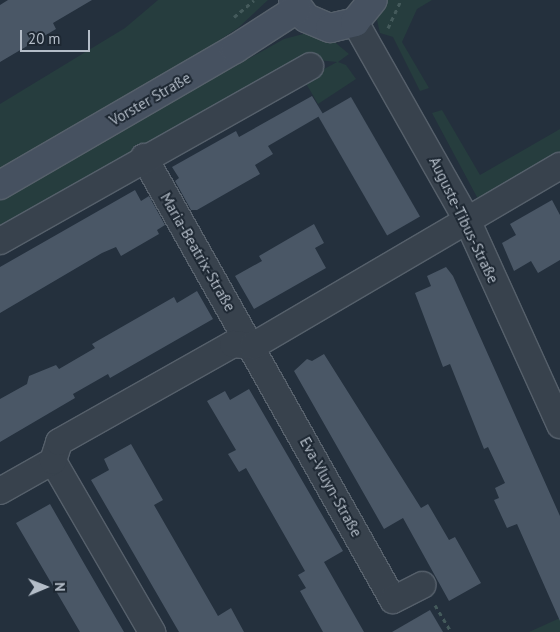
<!DOCTYPE html>
<html>
<head>
<meta charset="utf-8">
<style>
	body { margin:0 }
	#map { position:relative; width:560px; height:632px; overflow:hidden; background:#24303d; font-family:"PT Sans",sans-serif }
	div>[style] { position:absolute }
	[style*='--x'] { left:calc(var(--x)*1px); top:calc(var(--y)*1px); width:calc(var(--w)*1px); rotate:calc(var(--a)*1deg) }
	.green>* { inset:0; background:#263d3e }
	.building>* { inset:0; background:#4a5766; transform-origin:0 0 }
	.path>* { height:3px; margin-top:-1.5px; transform-origin:0; background:repeating-linear-gradient(90deg,#445a5b 0 4px,transparent 0 8px) }
	.roads { filter:drop-shadow(1px 0 #56606b) drop-shadow(-1px 0 #56606b) drop-shadow(0 1px #56606b) drop-shadow(0 -1px #56606b) }
	.street>* { height:26px; margin:-13px; padding:0 13px; transform-origin:13px; border-radius:13px; background:#38424d }
	.secondary>* { height:28px; margin:-14px; padding:0 14px; transform-origin:14px; border-radius:14px; background:#465160 }
	span { translate:-50% -50%; white-space:nowrap; text-align:center; line-height:1.15; -webkit-text-stroke:4px #1d2732; paint-order:stroke }
	.street-label { font-size:15px; color:#b4bdc8 }
	.north { position:absolute; left:20px; top:562px; width:50px; height:50px; -webkit-text-stroke:4px #1d2732; paint-order:stroke; rotate:89deg; font-size:14px; font-weight:700; line-height:20px; text-align:center; color:#b4bdc8 }
	.north::after { content:''; display:block; margin:auto; width:18px; height:22px; background:#b4bdc8; clip-path:polygon(50% 0,100% 100%,50% 72%,0 100%) }
	.scale { position:absolute; left:20px; top:30px; width:70px; height:22px; box-sizing:border-box; border:2px solid #b4bdc8; border-top:0; padding-left:6px; font-size:15px; line-height:18px; white-space:nowrap; color:#b4bdc8; -webkit-text-stroke:4px #1d2732; paint-order:stroke }
</style>
</head>
<body>
<div id="map">
	<div class="green">
		<i style="clip-path:polygon(158px 0,268px 0,238px 28px,192px 58px,0 173px,0 104px,125px 28px)"></i>
		<i style="clip-path:polygon(381px 0,432px 0,417px 9px,402px 42px,429px 88px,420px 91px,393px 37px,380px 33px,377px 20px)"></i>
		<i style="clip-path:polygon(311px 32px,331px 39px,349px 54px,338px 62px,346px 65px,356px 79px,318px 104px,304px 80px,337px 62px,317px 60px,0 229px,0 197px,284px 39px)"></i>
		<i style="clip-path:polygon(442px 110px,480px 175px,560px 129px,560px 157px,478px 199px,432px 113px)"></i>
		<i style="clip-path:polygon(560px 618px,560px 632px,529px 632px)"></i>
	</div>
	<div class="building">
		<i style="clip-path:polygon(8px 0,92px 0,53px 23px,56px 29px,0 62px,0 5px)"></i>
		<i style="clip-path:polygon(312px 96px,323px 114px,268px 146px,273px 154px,255px 165px,260px 174px,197px 210px,191px 210px,175px 181px,179px 178px,172px 167px,236px 131px,239px 137px)"></i>
		<i style="left:351px;top:97px;width:138px;height:38px;rotate:60deg"></i>
		<i style="clip-path:polygon(135px 190px,141px 201px,149px 196px,165px 225px,157px 230px,159px 234px,121px 256px,116px 247px,102px 253px,0 313px,0 267px)"></i>
		<i style="clip-path:polygon(552px 200px,560px 215px,560px 260px,538px 273px,531px 261px,514px 271px,502px 243px,516px 235px,510px 224px)"></i>
		<i style="clip-path:polygon(314px 224px,324px 243px,315px 248px,326px 268px,254px 309px,235px 276px,262px 261px,259px 256px)"></i>
		<i style="clip-path:polygon(446px 267px,453px 276px,560px 516px,560px 621px,517px 524px,507px 528px,494px 500px,499px 498px,495px 488px,505px 483px,488px 447px,484px 449px,450px 364px,443px 367px,415px 293px,431px 286px,427px 276px)"></i>
		<i style="clip-path:polygon(197px 291px,213px 319px,110px 378px,108px 374px,73px 394px,75px 398px,0 442px,0 399px,27px 384px,29px 376px,56px 365px,59px 369px,95px 348px,92px 344px,174px 297px,177px 303px)"></i>
		<i style="clip-path:polygon(324px 354px,421px 508px,428px 504px,449px 540px,455px 537px,481px 583px,449px 601px,403px 518px,384px 529px,294px 371px,307px 359px,312px 361px)"></i>
		<i style="clip-path:polygon(249px 389px,343px 551px,324px 562px,364px 632px,323px 632px,300px 591px,306px 588px,298px 575px,305px 571px,246px 468px,239px 472px,228px 454px,236px 450px,207px 401px,225px 391px,230px 400px)"></i>
		<i style="clip-path:polygon(131px 444px,163px 500px,154px 505px,218px 616px,231px 608px,244px 632px,179px 632px,91px 480px,109px 470px,104px 459px)"></i>
		<i style="clip-path:polygon(50px 504px,85px 565px,124px 632px,80px 632px,16px 523px)"></i>
		<i style="clip-path:polygon(430px 610px,443px 632px,392px 632px)"></i>
	</div>
	<div class="path">
		<i style="--x:234;--y:17;--w:26;--a:-40"></i>
		<i style="--x:388;--y:28;--w:31;--a:-65"></i>
		<i style="--x:435;--y:605;--w:31;--a:59"></i>
	</div>
	<div class="roads">
		<div class="street">
			<i style="--x:355;--y:22;--w:230;--a:60.5"></i>
			<i style="--x:468;--y:222;--w:223;--a:65.6"></i>
			<i style="--x:144;--y:157;--w:508;--a:60.66"></i>
			<i style="--x:393;--y:600;--w:33;--a:-27"></i>
			<i style="--x:0;--y:241;--w:356;--a:-29.4"></i>
			<i style="--x:53;--y:461;--w:198;--a:59.9"></i>
			<i style="--x:0;--y:491;--w:61;--a:-29.5"></i>
			<i style="--x:53;--y:461;--w:20;--a:-72"></i>
			<i style="--x:59;--y:442;--w:200;--a:-29.4"></i>
			<i style="--x:233;--y:344;--w:20;--a:6"></i>
			<i style="--x:253;--y:346;--w:356;--a:-30.4"></i>
		</div>
		<div class="secondary">
			<i style="--x:293;--y:0;--w:22;--a:54"></i>
			<i style="--x:306;--y:18;--w:26;--a:23"></i>
			<i style="--x:330;--y:28;--w:26;--a:-13"></i>
			<i style="--x:355;--y:22;--w:28;--a:-51"></i>
			<i style="--x:0;--y:185;--w:272;--a:-30.1"></i>
			<i style="--x:235;--y:49;--w:74;--a:-32.8"></i>
		</div>
	</div>
	<div class="street-label">
		<span style="left:150px;top:99px;rotate:-30deg">Vorster Straße</span>
		<span style="left:464px;top:220px;rotate:64deg">Auguste-Tibus-Straße</span>
		<span style="left:198px;top:252px;rotate:60deg">Maria-Beatrix-Straße</span>
		<span style="left:331px;top:487px;rotate:61deg">Eva-Vluyn-Straße</span>
	</div>
	<div class="north">N</div>
	<div class="scale">20 m</div>
</div>
</body>
</html>
